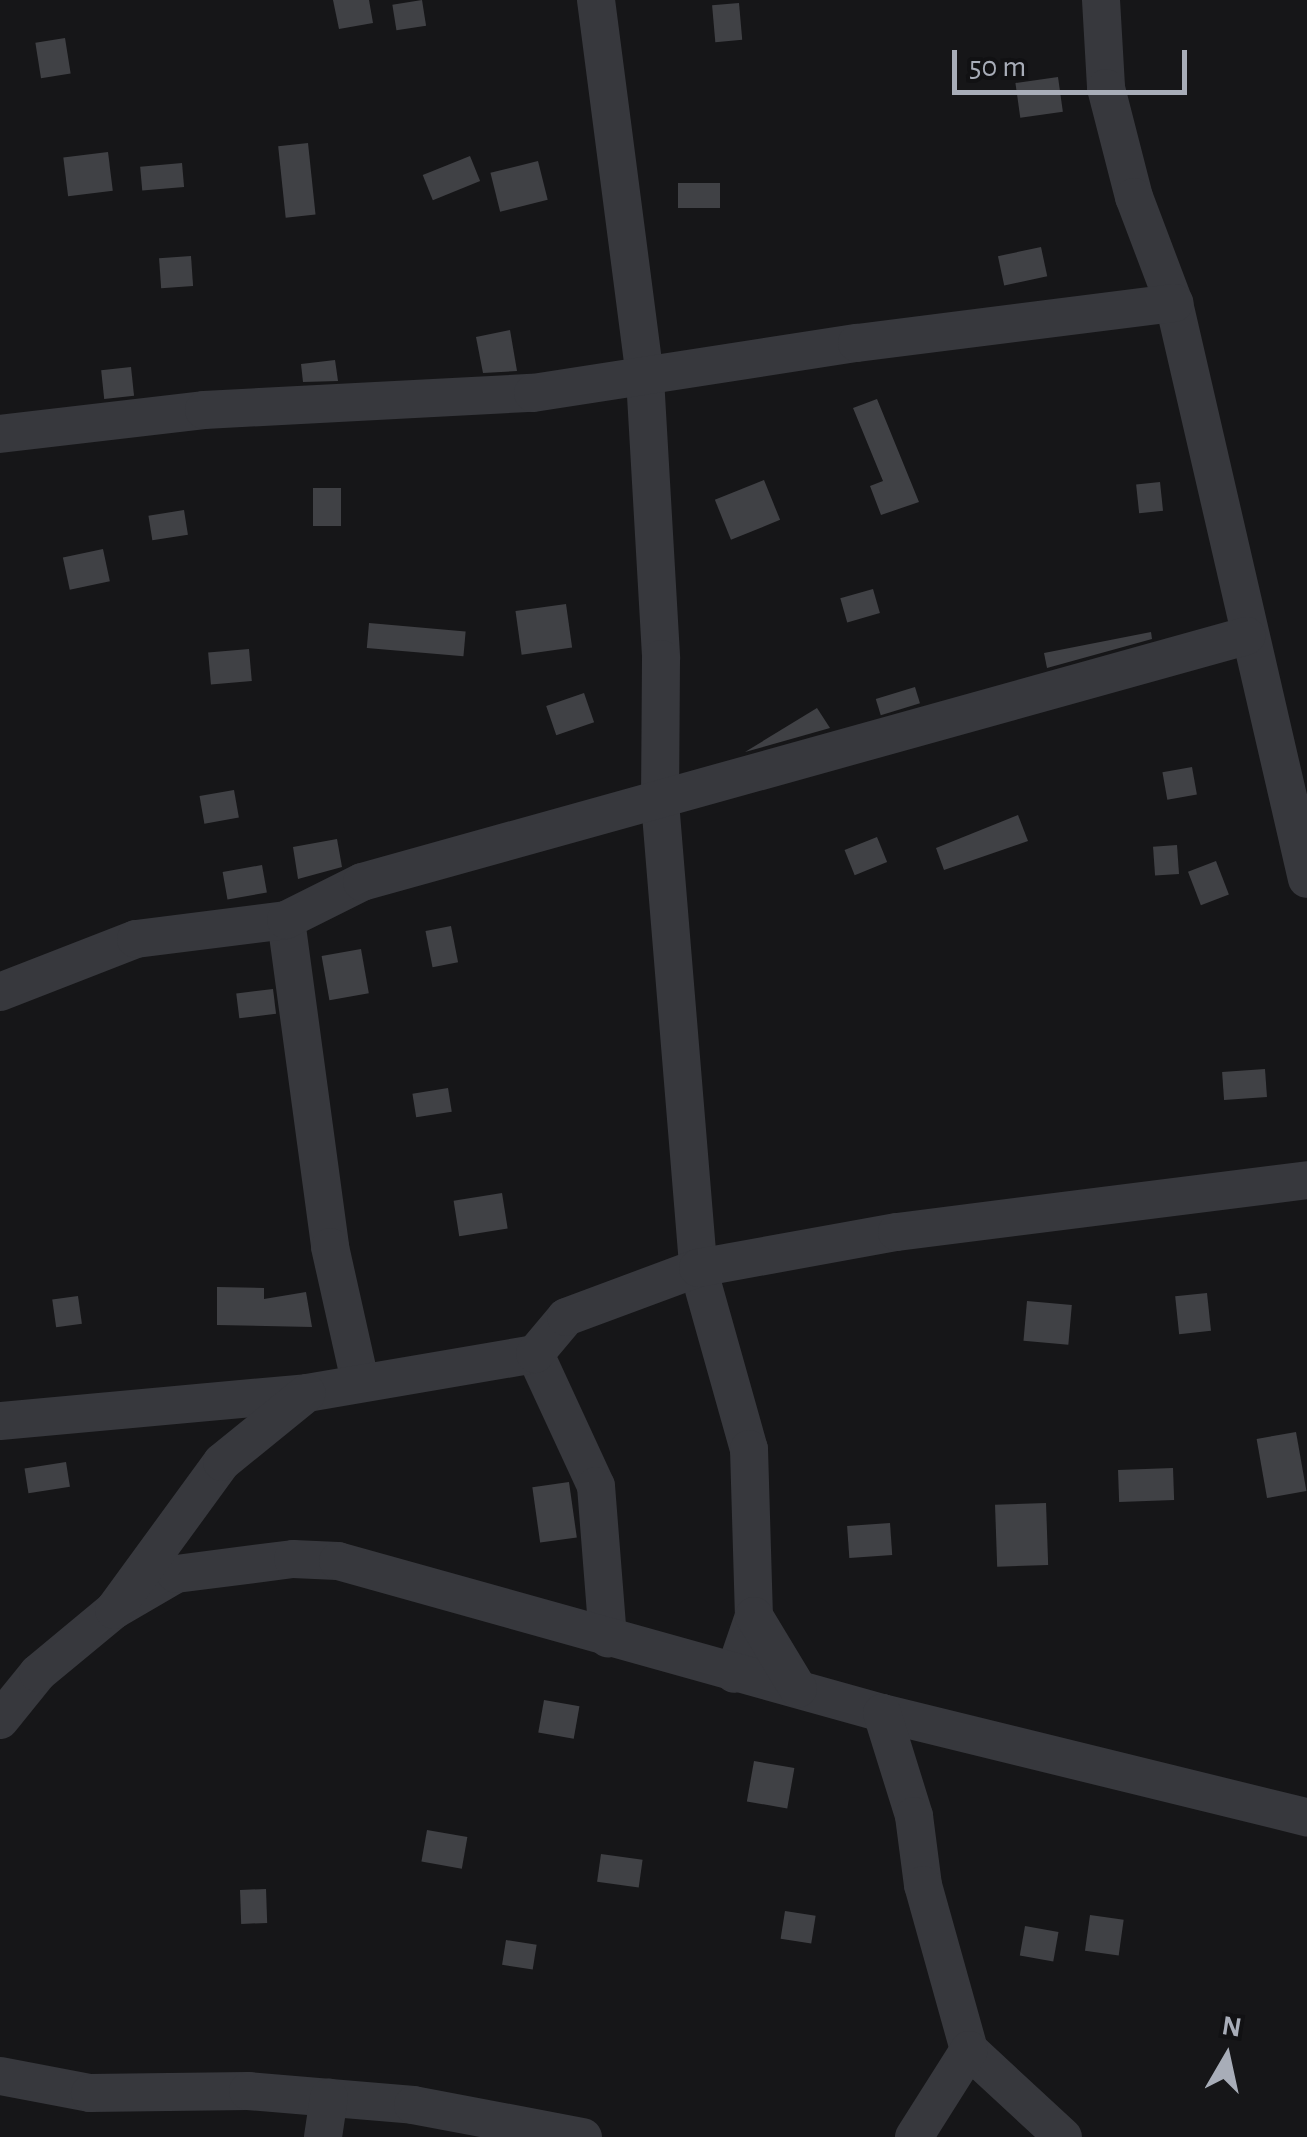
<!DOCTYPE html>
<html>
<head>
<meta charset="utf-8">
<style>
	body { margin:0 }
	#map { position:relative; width:1307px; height:2137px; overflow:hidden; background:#161618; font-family:"Alegreya Sans",sans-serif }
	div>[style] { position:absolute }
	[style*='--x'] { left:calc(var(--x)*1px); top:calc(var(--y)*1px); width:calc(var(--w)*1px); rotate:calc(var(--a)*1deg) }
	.building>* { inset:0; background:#404145; transform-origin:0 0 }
	.minor>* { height:38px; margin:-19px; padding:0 19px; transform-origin:19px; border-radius:19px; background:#37383d }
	span { translate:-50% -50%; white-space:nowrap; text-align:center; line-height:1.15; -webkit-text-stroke:9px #111113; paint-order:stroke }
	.north { position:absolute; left:1177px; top:2007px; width:100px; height:100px; -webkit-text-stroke:8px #111113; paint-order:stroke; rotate:9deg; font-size:28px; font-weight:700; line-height:40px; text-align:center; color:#a8adb8 }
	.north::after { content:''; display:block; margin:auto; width:35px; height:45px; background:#a8adb8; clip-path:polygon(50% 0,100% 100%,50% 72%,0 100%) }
	.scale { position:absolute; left:952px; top:50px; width:235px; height:45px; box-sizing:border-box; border:5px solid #a8adb8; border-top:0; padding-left:12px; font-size:30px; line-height:35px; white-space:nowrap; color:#a8adb8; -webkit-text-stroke:8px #111113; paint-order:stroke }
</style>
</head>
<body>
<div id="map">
	<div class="building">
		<i style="clip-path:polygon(333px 0,369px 0,373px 23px,339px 29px)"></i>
		<i style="left:422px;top:0;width:26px;height:30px;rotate:81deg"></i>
		<i style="left:739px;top:3px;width:37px;height:27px;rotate:85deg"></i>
		<i style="left:65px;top:38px;width:36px;height:30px;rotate:81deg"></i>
		<i style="left:1058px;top:77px;width:35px;height:43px;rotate:82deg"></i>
		<i style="left:308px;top:143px;width:72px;height:30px;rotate:84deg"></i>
		<i style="left:108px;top:152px;width:39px;height:45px;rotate:83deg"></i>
		<i style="left:470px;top:156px;width:27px;height:51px;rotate:68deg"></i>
		<i style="left:538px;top:161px;width:40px;height:49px;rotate:76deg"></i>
		<i style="left:182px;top:163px;width:24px;height:42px;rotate:85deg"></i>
		<i style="left:678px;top:183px;width:42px;height:25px"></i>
		<i style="left:1041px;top:247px;width:30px;height:44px;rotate:78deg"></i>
		<i style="left:191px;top:256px;width:30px;height:32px;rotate:86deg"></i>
		<i style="clip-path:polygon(510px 330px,517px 371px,483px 373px,476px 337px)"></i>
		<i style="clip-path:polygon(335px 360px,338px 381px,303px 382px,301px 364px)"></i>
		<i style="left:131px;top:367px;width:29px;height:30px;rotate:84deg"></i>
		<i style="clip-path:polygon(877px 399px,919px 502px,881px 515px,870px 486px,883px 481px,853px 408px)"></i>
		<i style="left:764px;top:480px;width:43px;height:53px;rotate:68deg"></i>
		<i style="left:1160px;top:482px;width:29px;height:24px;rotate:84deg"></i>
		<i style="left:313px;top:488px;width:28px;height:38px"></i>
		<i style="left:184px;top:510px;width:25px;height:36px;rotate:81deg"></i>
		<i style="left:103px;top:549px;width:33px;height:41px;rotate:78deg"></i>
		<i style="left:873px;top:589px;width:25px;height:34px;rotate:74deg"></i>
		<i style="left:566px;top:604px;width:44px;height:51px;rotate:82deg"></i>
		<i style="left:369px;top:623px;width:97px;height:25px;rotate:5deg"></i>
		<i style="clip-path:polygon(1151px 632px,1152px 639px,1047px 668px,1044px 653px)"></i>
		<i style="left:249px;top:649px;width:32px;height:41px;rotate:85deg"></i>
		<i style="left:915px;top:687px;width:17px;height:41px;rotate:73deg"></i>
		<i style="left:584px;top:693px;width:31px;height:40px;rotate:71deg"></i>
		<i style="clip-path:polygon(817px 708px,830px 728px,745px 752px)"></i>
		<i style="left:1192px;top:767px;width:28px;height:30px;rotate:80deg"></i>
		<i style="left:234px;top:790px;width:28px;height:35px;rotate:80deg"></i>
		<i style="clip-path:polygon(1018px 815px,1028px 841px,944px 870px,936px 848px)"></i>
		<i style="left:877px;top:837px;width:27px;height:35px;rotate:68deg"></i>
		<i style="clip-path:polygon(337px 839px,342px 867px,298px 879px,293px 847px)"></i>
		<i style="left:1177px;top:845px;width:29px;height:24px;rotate:86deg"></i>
		<i style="left:1216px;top:861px;width:36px;height:30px;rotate:69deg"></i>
		<i style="left:262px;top:865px;width:28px;height:40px;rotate:80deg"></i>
		<i style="left:451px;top:926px;width:37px;height:26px;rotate:79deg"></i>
		<i style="left:361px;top:949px;width:45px;height:40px;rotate:80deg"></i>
		<i style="left:273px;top:989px;width:25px;height:37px;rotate:83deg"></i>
		<i style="left:1265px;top:1069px;width:28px;height:43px;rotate:86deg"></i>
		<i style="left:448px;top:1088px;width:24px;height:36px;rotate:81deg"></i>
		<i style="left:502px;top:1193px;width:36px;height:49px;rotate:81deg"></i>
		<i style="clip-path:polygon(217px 1287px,264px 1288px,264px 1299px,306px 1292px,312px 1327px,217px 1325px)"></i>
		<i style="left:1207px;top:1293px;width:38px;height:32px;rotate:84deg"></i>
		<i style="left:78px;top:1296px;width:28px;height:26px;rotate:82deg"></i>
		<i style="left:1027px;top:1301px;width:45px;height:40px;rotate:5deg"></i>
		<i style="left:1296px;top:1432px;width:60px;height:40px;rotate:80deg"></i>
		<i style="left:66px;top:1462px;width:25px;height:42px;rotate:81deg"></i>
		<i style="left:1173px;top:1468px;width:32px;height:55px;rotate:88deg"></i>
		<i style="left:569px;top:1482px;width:56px;height:37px;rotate:82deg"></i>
		<i style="left:1046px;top:1503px;width:62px;height:51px;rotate:88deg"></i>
		<i style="left:890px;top:1523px;width:32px;height:43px;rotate:86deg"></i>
		<i style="left:544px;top:1700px;width:36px;height:33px;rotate:10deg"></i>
		<i style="left:754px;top:1761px;width:41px;height:41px;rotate:10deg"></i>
		<i style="left:427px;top:1830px;width:41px;height:32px;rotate:10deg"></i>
		<i style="left:601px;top:1854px;width:42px;height:28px;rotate:8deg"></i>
		<i style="left:266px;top:1889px;width:34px;height:26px;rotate:88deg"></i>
		<i style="left:785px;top:1911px;width:31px;height:28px;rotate:9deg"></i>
		<i style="left:1090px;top:1915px;width:34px;height:36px;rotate:8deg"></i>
		<i style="left:1025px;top:1926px;width:34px;height:30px;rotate:10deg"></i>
		<i style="left:506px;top:1940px;width:31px;height:25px;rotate:9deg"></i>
	</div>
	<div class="minor">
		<i style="--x:596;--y:0;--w:381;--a:82.6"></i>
		<i style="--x:645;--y:378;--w:281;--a:86.7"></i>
		<i style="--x:661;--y:659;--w:143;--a:90.4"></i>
		<i style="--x:660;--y:802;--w:468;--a:85.3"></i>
		<i style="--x:698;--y:1268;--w:188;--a:74.3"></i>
		<i style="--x:749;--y:1449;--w:167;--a:88.3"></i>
		<i style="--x:754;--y:1616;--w:61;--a:109"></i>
		<i style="--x:1101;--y:0;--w:88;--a:86.7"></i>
		<i style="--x:1106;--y:88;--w:113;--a:75.6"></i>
		<i style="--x:1134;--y:197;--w:113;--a:69.3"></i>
		<i style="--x:1174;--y:303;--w:591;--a:77"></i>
		<i style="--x:0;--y:434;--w:205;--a:-6.7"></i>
		<i style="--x:204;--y:410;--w:329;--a:-3"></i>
		<i style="--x:533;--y:393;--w:328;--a:-8.8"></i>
		<i style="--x:857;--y:343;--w:320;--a:-7.2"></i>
		<i style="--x:286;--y:920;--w:330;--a:82.3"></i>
		<i style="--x:330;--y:1247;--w:137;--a:77.4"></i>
		<i style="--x:0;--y:992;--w:146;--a:-21.3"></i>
		<i style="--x:136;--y:939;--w:151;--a:-7.2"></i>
		<i style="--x:286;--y:920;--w:85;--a:-26.6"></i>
		<i style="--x:362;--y:882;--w:918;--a:-15.55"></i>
		<i style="--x:535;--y:1354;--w:145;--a:65.2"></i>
		<i style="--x:596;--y:1486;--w:153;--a:85.5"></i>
		<i style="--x:0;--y:1421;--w:308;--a:-5.2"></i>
		<i style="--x:307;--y:1393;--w:231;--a:-9.7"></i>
		<i style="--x:535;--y:1354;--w:48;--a:-50"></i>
		<i style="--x:566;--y:1317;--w:141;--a:-20.4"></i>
		<i style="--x:698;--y:1268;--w:202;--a:-10.3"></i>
		<i style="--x:897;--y:1232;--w:413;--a:-7.2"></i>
		<i style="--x:114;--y:1610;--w:72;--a:-30.1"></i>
		<i style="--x:176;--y:1574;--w:118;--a:-7.3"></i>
		<i style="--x:293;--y:1559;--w:45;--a:2.5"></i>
		<i style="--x:338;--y:1561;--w:565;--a:15.61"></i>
		<i style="--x:882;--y:1713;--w:438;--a:13.8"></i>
		<i style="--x:754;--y:1616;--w:85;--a:58.9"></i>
		<i style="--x:882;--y:1713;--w:108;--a:72.7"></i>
		<i style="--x:914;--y:1816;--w:70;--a:82.6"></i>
		<i style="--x:923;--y:1885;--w:171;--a:74.4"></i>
		<i style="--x:969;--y:2050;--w:128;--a:42.8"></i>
		<i style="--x:0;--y:1720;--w:60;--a:-51"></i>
		<i style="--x:38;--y:1673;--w:99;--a:-39.7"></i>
		<i style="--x:114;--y:1610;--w:183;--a:-53.9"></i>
		<i style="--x:222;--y:1462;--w:109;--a:-39.1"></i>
		<i style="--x:0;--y:2076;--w:92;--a:10.7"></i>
		<i style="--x:90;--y:2093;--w:158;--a:-0.7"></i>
		<i style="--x:248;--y:2091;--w:166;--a:4.8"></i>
		<i style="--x:413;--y:2105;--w:173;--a:10.7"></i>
		<i style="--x:323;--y:2137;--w:40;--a:-81.5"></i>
		<i style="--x:914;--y:2137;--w:103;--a:-57.7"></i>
	</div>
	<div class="north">N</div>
	<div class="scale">50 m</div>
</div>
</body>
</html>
